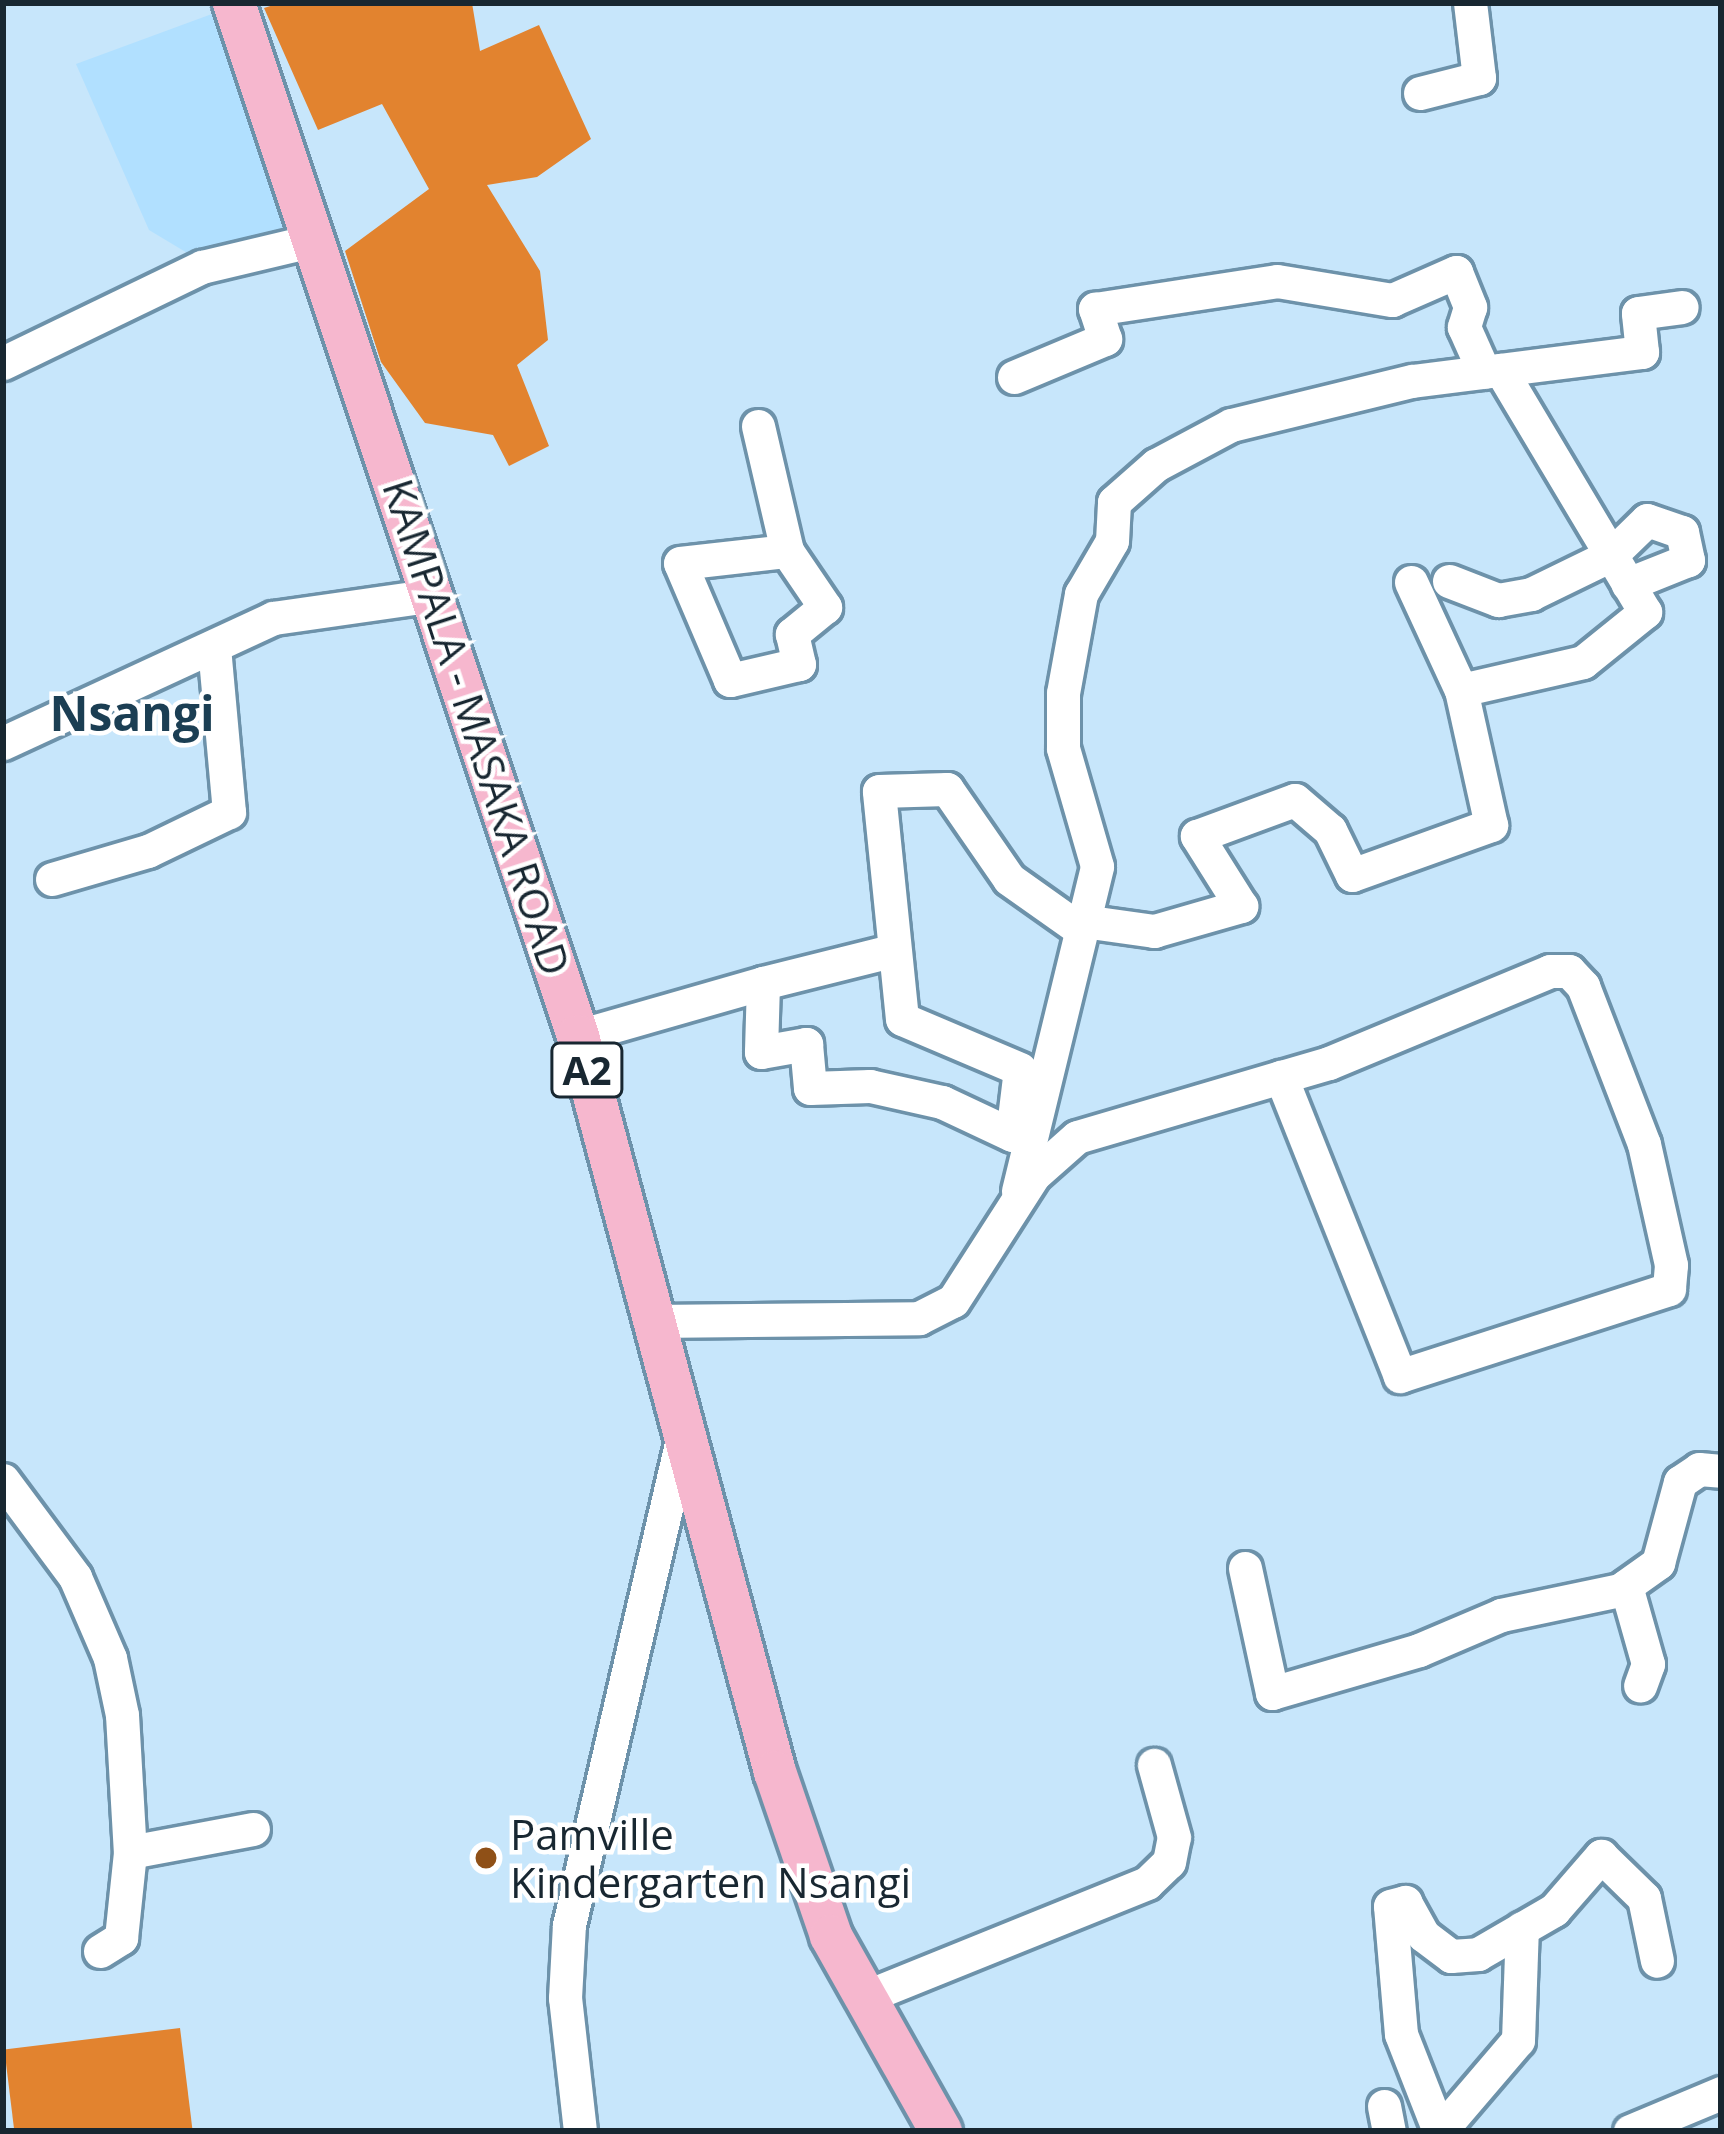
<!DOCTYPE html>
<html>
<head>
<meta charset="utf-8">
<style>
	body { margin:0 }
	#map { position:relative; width:1724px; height:2134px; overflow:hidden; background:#c7e6fb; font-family:"Open Sans",sans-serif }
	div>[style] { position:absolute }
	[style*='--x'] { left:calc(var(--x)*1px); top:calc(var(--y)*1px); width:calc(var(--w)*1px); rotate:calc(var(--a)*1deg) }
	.built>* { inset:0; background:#b1e0ff }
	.forest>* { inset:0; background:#e2832f; transform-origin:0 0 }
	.roads { filter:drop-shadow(3px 0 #6d92aa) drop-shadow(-3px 0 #6d92aa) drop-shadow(0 3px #6d92aa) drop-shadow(0 -3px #6d92aa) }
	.minor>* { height:33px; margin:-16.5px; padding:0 16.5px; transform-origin:16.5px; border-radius:16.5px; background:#fff }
	.major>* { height:42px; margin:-21px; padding:0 21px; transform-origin:21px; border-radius:21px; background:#f6b7ce }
	.dots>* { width:33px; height:33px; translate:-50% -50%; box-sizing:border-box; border:6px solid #fff; border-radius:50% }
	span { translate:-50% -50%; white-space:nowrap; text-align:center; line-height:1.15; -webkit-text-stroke:9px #fff; paint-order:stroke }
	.shield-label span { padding:3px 9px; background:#fff; border:3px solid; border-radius:9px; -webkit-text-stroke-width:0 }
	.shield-label { font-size:39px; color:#182731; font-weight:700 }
	.street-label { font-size:42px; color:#182731 }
	.poi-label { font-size:42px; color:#182731 }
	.left { translate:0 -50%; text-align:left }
	.quarter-label { font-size:48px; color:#1b3e53; font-weight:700 }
	.frame { position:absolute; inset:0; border:6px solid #182731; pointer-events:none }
</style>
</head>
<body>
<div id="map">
	<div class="built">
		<i style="clip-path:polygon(220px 11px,295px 236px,189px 254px,149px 230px,76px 64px)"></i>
	</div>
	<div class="forest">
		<i style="clip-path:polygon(280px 3px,472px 3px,480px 51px,539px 25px,591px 139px,537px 177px,487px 185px,540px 271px,548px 340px,517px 365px,549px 446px,509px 466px,493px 435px,425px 423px,381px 362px,345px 251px,429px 189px,382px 104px,318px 130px,264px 8px)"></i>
		<i style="left:180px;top:2028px;width:104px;height:177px;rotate:83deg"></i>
	</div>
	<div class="roads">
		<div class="minor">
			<i style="--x:1420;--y:93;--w:61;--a:-14.3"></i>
			<i style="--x:1479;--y:78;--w:76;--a:-96.8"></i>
			<i style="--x:3;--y:363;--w:221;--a:-25.8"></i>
			<i style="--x:202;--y:267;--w:116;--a:-13.4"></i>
			<i style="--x:1014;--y:377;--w:99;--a:-22.7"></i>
			<i style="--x:1105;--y:339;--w:32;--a:-108"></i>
			<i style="--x:1095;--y:309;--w:184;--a:-8.7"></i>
			<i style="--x:1277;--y:281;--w:117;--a:9.4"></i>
			<i style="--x:1392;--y:300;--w:70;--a:-23.6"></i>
			<i style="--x:1456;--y:272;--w:38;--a:68"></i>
			<i style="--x:1470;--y:307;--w:21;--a:107"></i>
			<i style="--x:1464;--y:327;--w:49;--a:66"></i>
			<i style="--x:758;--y:426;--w:128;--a:76.9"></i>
			<i style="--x:787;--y:551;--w:68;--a:55.8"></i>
			<i style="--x:825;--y:607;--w:43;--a:140.7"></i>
			<i style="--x:792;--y:634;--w:31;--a:77"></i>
			<i style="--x:799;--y:664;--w:71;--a:166.9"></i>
			<i style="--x:730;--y:680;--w:127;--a:-113.1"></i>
			<i style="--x:680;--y:563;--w:108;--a:-6.4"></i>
			<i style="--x:1449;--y:581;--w:53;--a:21.2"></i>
			<i style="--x:1498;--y:600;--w:34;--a:-10"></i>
			<i style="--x:1531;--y:594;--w:89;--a:-26"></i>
			<i style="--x:1611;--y:555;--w:50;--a:-44.2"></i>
			<i style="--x:1647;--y:520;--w:37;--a:19"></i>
			<i style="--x:1682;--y:532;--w:29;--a:78"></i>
			<i style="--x:1688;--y:560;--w:65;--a:158.2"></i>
			<i style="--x:1411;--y:582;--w:119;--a:65.2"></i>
			<i style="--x:1461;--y:690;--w:125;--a:-12.9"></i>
			<i style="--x:1583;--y:662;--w:80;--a:-38.9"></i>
			<i style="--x:1645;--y:612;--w:282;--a:-120.8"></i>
			<i style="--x:3;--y:743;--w:298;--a:-24.8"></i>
			<i style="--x:273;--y:618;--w:163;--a:-8.1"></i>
			<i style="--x:52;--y:879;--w:100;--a:-16.3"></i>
			<i style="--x:148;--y:851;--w:90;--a:-25.7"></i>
			<i style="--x:229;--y:812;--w:165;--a:-95.2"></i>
			<i style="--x:1083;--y:921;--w:72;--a:8"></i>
			<i style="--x:1154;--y:931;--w:91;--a:-16"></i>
			<i style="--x:1241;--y:906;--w:83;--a:-122.2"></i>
			<i style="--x:1197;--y:836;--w:104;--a:-20.2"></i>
			<i style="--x:1295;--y:800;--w:46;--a:40.6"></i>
			<i style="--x:1330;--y:830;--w:50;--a:63.9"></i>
			<i style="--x:1352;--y:875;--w:148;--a:-19.8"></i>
			<i style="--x:1491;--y:825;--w:138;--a:-102.5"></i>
			<i style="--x:891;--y:951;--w:132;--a:166"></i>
			<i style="--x:763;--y:983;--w:69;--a:91.7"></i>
			<i style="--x:761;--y:1052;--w:46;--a:-10.1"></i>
			<i style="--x:806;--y:1044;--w:44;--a:84.8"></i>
			<i style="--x:810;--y:1088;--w:60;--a:-1.9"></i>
			<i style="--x:870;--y:1086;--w:74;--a:12.5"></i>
			<i style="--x:942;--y:1102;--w:77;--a:25.2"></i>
			<i style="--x:1012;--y:1135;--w:66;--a:-83.1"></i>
			<i style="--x:1020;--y:1069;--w:128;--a:-157"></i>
			<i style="--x:902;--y:1019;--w:229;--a:-95.8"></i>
			<i style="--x:879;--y:791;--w:68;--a:-1.7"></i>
			<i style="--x:947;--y:789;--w:109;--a:55.4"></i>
			<i style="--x:1009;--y:879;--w:88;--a:35.3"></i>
			<i style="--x:578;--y:1036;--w:192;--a:-16"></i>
			<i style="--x:1018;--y:1191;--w:334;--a:-76.3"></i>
			<i style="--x:1097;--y:866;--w:123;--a:-106.1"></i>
			<i style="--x:1063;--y:748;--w:55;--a:-90"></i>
			<i style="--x:1063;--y:693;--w:101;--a:-79.7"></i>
			<i style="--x:1081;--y:594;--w:61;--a:-59.7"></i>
			<i style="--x:1112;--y:541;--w:39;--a:-87"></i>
			<i style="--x:1114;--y:502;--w:56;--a:-41.4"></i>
			<i style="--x:1156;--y:465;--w:85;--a:-28.1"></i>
			<i style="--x:1231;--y:425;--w:186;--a:-13.7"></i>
			<i style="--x:1412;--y:381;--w:232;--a:-7.2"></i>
			<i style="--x:1642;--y:352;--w:39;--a:-96"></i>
			<i style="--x:1638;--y:313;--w:44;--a:-7.8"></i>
			<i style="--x:652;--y:1321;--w:267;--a:-0.6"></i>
			<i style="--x:919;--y:1318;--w:38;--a:-27"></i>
			<i style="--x:953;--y:1301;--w:150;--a:-57.3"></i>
			<i style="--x:1034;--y:1175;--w:57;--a:-41.5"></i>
			<i style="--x:1077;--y:1137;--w:213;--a:-16.4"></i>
			<i style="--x:1281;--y:1077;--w:50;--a:-16.3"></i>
			<i style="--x:1329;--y:1063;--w:239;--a:-22.6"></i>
			<i style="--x:1550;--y:971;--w:19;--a:0"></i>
			<i style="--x:1569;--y:971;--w:21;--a:47"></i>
			<i style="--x:1583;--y:986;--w:169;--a:68.9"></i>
			<i style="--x:1644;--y:1144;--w:124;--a:77.4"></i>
			<i style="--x:1671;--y:1265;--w:24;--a:95"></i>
			<i style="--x:1669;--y:1289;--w:283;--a:162.1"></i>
			<i style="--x:1400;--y:1376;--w:322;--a:-111.7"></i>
			<i style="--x:3;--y:1480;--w:121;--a:53.4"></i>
			<i style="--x:75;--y:1577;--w:88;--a:66.6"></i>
			<i style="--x:110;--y:1658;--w:58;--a:78.1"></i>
			<i style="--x:122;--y:1715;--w:137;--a:86.7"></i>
			<i style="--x:130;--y:1852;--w:125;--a:-10.6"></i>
			<i style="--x:1245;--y:1568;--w:128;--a:77.8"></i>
			<i style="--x:1272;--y:1693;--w:153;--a:-16.3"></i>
			<i style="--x:1419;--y:1650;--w:89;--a:-23.1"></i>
			<i style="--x:1501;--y:1615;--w:122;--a:-11.9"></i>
			<i style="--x:1620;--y:1590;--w:47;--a:-35.4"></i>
			<i style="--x:1658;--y:1563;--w:84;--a:-74.8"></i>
			<i style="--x:1680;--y:1482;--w:23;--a:-34"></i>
			<i style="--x:1699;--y:1469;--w:22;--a:5"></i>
			<i style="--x:1626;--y:1586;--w:81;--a:74.2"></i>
			<i style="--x:1648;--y:1664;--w:23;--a:110"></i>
			<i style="--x:100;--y:1951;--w:25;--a:-32"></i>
			<i style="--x:121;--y:1938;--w:86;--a:-84"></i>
			<i style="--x:865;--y:1997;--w:304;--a:-22"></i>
			<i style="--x:1147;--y:1883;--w:30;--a:-44"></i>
			<i style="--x:1169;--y:1862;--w:25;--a:-79"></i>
			<i style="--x:1174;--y:1837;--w:75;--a:-105.5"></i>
			<i style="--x:1384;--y:2106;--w:25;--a:79"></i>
			<i style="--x:1442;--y:2129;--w:117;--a:-49.5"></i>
			<i style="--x:1518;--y:2040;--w:112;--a:-88"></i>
			<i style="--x:580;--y:2131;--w:134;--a:-96.4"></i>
			<i style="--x:565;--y:1998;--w:73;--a:-86.9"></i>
			<i style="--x:569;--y:1925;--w:500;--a:-76.9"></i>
			<i style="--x:1439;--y:2131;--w:104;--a:-111.4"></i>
			<i style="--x:1401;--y:2034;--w:128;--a:-94.9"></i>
			<i style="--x:1390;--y:1906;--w:16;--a:-15"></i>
			<i style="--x:1405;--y:1902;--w:38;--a:61"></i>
			<i style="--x:1423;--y:1935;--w:35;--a:37"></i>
			<i style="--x:1451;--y:1956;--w:27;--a:-4"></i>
			<i style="--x:1478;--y:1954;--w:88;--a:-30.1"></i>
			<i style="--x:1554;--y:1910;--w:72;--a:-49"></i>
			<i style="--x:1601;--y:1856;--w:60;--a:44.3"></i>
			<i style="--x:1644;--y:1898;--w:64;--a:78.3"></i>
			<i style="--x:1630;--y:2131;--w:99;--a:-22.7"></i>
		</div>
		<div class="major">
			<i style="--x:234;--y:3;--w:1089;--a:71.58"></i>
			<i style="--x:578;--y:1036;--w:762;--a:75.02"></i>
			<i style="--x:775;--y:1772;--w:173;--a:71.1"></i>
			<i style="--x:831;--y:1936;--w:224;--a:60.6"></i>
		</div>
	</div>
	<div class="dots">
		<i style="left:486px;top:1858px;background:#8f5017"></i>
	</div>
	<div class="shield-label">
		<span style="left:587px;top:1070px">A2</span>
	</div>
	<div class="street-label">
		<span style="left:477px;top:727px;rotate:72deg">KAMPALA - MASAKA ROAD</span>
	</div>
	<div class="poi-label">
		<span class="left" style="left:510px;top:1858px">Pamville<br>Kindergarten Nsangi</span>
	</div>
	<div class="quarter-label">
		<span style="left:132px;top:713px">Nsangi</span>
	</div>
	<div class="frame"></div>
</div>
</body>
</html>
